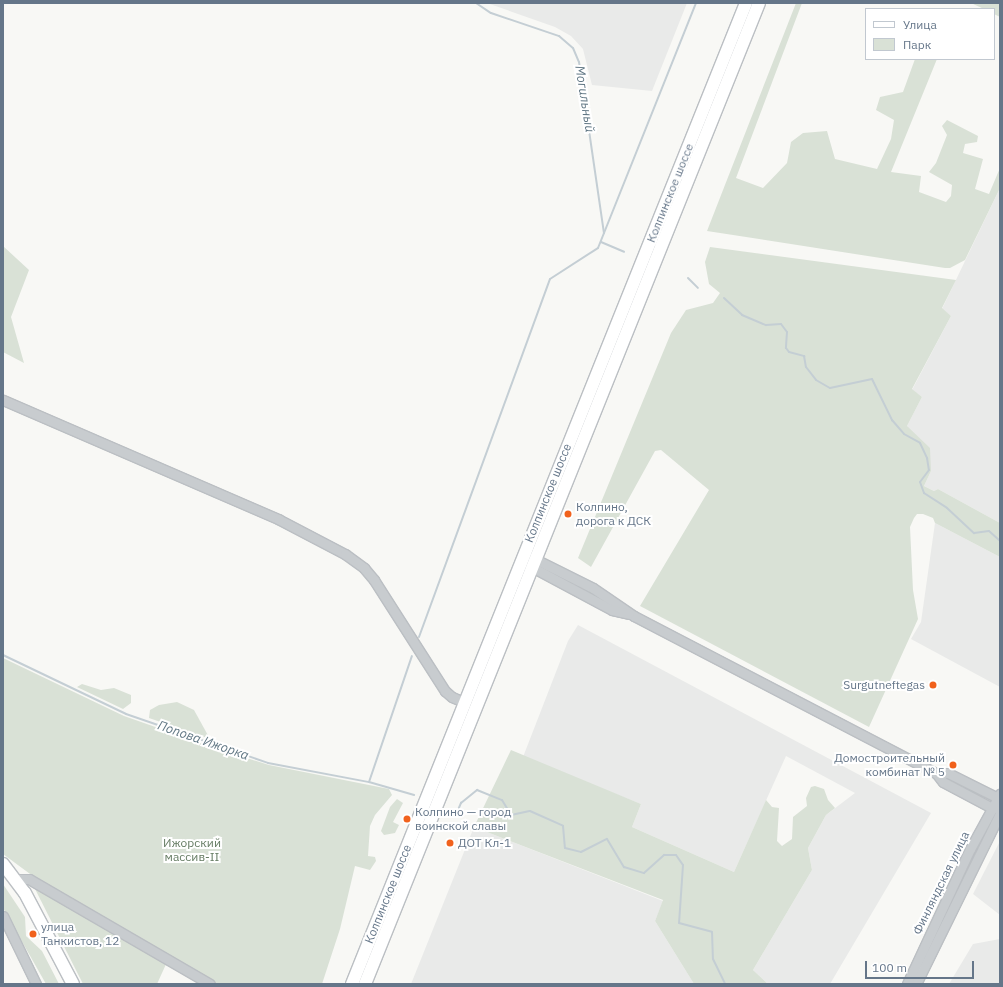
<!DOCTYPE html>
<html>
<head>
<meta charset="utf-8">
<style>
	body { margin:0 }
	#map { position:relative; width:1003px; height:987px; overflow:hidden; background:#f8f8f5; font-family:"IBM Plex Sans",sans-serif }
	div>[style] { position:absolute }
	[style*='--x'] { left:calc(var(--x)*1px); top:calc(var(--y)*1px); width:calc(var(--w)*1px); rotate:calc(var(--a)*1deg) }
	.built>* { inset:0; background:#e9eae9 }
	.green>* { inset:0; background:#d9e1d6 }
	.stream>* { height:2px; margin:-1px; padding:0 1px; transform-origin:1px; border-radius:1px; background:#c4ced4 }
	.roads { filter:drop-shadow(1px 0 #bbbfc3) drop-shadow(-1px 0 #bbbfc3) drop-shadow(0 1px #bbbfc3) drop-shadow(0 -1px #bbbfc3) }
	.minor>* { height:9px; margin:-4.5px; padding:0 4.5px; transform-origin:4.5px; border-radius:4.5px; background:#c8cccf }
	.major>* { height:12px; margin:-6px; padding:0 6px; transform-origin:6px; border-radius:6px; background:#fff }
	.dots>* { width:11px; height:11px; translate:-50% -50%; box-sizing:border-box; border:2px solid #fff; border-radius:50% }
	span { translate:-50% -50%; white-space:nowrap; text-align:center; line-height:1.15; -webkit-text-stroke:4px #fff; paint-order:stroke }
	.street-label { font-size:12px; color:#657689 }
	.poi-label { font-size:12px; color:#657689 }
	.left { translate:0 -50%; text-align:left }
	.right { translate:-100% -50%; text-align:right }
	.park-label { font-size:12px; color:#637a61 }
	.water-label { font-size:13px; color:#617784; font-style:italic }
	.frame { position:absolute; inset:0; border:4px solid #657689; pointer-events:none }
	.legend { position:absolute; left:865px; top:8px; width:130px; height:52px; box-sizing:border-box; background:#fff; border:1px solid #c1c8d0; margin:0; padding:5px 7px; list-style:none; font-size:12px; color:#657689 }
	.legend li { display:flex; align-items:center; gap:8px; height:20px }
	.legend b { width:20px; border:1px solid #c1c8d0 }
	.scale { position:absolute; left:865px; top:961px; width:109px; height:18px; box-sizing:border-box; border:2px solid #657689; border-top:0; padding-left:5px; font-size:12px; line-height:14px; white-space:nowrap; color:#657689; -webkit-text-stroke:3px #fff; paint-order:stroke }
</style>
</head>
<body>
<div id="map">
	<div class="built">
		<i style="clip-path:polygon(487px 3px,687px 3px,652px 91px,592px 85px,583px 49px,571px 36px,555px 27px)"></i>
		<i style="clip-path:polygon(1000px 188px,1000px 523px,938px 489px,934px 491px,924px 486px,931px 471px,907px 426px,922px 397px,912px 390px,951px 316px,942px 309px)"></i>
		<i style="clip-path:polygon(935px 523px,1000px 557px,1000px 687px,911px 639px,921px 622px)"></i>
		<i style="clip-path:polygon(578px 625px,931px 813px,830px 984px,768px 984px,753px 970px,812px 870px,808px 848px,826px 815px,855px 793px,786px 756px,734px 872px,632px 827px,641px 804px,523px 757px,568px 641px)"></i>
		<i style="clip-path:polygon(474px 827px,663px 901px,655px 921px,694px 984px,411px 984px)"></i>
		<i style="clip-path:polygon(1000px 841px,1000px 915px,973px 894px)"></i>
		<i style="clip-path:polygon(1000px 939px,1000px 984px,949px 984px,973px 944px)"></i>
	</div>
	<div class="green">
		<i style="clip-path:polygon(796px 3px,802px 3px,736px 178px,763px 188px,787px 163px,791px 142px,803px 133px,827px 131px,835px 159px,877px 169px,891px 139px,894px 120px,876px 110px,880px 97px,903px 92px,915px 59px,937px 59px,891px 172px,921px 176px,919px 192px,946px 202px,951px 196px,952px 185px,929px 172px,936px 163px,947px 135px,942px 126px,947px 120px,978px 136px,977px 142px,965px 144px,963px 153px,983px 159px,975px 189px,989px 194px,1000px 168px,1000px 188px,965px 260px,950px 268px,945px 268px,707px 231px)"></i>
		<i style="clip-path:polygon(971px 3px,1000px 3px,1000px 17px,994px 14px,994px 9px,984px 9px)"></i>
		<i style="clip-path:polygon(3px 246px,29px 270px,11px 317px,24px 363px,3px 352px)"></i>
		<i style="clip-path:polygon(710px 247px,956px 280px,942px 308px,951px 316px,912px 389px,922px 397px,907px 426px,930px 448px,931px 471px,924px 486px,934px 491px,938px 489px,1000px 523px,1000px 557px,935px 523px,933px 518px,923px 514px,917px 514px,914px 518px,910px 527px,913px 590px,918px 619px,869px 727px,640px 606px,709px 490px,661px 450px,655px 451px,591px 567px,578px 558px,671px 333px,686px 310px,713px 303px,720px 293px,709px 284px,705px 262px)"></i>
		<i style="clip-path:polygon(3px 658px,124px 716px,221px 750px,269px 765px,389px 789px,392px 795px,375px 815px,370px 826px,368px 856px,375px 857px,376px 861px,370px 870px,355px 866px,340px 929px,322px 984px,215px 984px,45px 885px,3px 854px)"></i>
		<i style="clip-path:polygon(82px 684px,101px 690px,114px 688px,131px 695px,131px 703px,123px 709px,77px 687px)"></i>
		<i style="clip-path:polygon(177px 702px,194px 710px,210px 739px,149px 718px,150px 710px,159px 705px)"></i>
		<i style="clip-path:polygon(511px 750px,641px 804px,632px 827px,734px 872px,766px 800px,772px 807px,779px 808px,777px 841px,782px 846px,792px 839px,793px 817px,807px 806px,806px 798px,811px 787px,815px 786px,824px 789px,828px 800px,835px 808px,826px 815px,808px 848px,812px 870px,753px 970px,768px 984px,694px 984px,655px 921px,663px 900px,474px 827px)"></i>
		<i style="clip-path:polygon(397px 799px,403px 803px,393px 822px,399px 825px,395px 833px,384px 835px,381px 831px,390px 807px)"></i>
		<i style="clip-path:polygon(32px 883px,167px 962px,157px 984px,83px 984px)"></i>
		<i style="clip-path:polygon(3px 884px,25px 917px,26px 936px,42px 951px,59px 984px,46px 984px,3px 908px)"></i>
	</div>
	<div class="stream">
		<i style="--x:476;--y:3;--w:18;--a:34"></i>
		<i style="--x:491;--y:13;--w:72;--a:18.7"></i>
		<i style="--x:559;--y:36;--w:18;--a:41"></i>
		<i style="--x:573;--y:48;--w:15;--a:67"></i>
		<i style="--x:579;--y:62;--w:173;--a:81.7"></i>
		<i style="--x:601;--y:242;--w:25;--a:23"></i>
		<i style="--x:688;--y:278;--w:14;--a:45"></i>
		<i style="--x:724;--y:298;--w:25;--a:43"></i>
		<i style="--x:742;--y:315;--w:26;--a:23"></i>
		<i style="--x:766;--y:325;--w:15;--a:-4"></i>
		<i style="--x:781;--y:324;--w:10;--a:53"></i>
		<i style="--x:787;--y:332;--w:16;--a:94"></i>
		<i style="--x:786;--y:348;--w:5;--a:53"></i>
		<i style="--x:789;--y:352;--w:16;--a:15"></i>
		<i style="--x:804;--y:356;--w:11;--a:80"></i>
		<i style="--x:806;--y:367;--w:16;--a:52"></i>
		<i style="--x:816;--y:380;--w:16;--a:30"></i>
		<i style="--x:830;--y:388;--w:43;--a:-12.1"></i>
		<i style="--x:872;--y:379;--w:46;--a:64"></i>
		<i style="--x:892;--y:420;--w:18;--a:49"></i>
		<i style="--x:904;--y:434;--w:18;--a:29"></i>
		<i style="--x:920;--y:443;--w:17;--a:65"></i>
		<i style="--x:927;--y:458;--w:12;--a:81"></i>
		<i style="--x:929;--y:470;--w:15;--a:127"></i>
		<i style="--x:920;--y:482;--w:12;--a:70"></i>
		<i style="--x:924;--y:493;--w:27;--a:33"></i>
		<i style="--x:947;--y:508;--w:37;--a:43"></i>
		<i style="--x:974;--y:533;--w:15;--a:-8"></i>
		<i style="--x:989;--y:531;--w:15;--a:42"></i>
		<i style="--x:419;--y:637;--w:381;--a:-69.9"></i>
		<i style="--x:550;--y:279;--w:57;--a:-32.9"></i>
		<i style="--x:598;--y:248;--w:264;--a:-68.2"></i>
		<i style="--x:3;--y:655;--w:136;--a:25.6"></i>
		<i style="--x:126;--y:714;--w:150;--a:19"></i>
		<i style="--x:268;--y:763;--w:103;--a:10.7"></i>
		<i style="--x:369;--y:782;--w:47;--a:16.1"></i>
		<i style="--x:369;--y:782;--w:133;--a:-71.2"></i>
		<i style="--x:452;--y:811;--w:6;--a:-9"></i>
		<i style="--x:458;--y:810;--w:8;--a:-67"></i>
		<i style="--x:461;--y:803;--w:21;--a:-39"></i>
		<i style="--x:477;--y:790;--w:27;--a:22"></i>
		<i style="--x:502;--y:800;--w:17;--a:59"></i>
		<i style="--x:511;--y:815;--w:19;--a:-12"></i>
		<i style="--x:530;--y:811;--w:36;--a:24"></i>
		<i style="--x:563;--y:826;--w:22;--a:85"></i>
		<i style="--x:565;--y:848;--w:16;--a:14"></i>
		<i style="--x:581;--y:852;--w:29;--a:-27"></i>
		<i style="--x:607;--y:839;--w:33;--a:59"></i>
		<i style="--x:624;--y:867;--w:21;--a:17"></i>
		<i style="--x:644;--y:873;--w:27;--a:-42"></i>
		<i style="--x:664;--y:855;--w:12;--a:0"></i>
		<i style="--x:676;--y:855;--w:12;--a:55"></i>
		<i style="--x:683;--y:865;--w:58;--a:93.9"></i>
		<i style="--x:679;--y:923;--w:34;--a:15"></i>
		<i style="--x:712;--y:932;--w:27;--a:88"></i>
		<i style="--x:713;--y:959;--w:28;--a:64"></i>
	</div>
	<div class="roads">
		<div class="minor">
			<i style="--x:3;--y:400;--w:300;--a:23.4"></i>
			<i style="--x:278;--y:519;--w:76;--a:27.6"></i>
			<i style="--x:345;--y:554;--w:24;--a:36"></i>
			<i style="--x:364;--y:568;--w:16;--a:50"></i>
			<i style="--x:374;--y:580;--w:132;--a:57.4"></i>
			<i style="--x:445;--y:691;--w:9;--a:41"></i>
			<i style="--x:452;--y:697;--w:13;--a:23"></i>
			<i style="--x:531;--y:557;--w:69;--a:26.6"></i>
			<i style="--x:593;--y:588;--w:50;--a:34.3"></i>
			<i style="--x:634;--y:616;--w:340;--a:27.5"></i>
			<i style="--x:936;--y:773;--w:11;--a:52"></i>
			<i style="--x:943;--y:782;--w:55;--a:28"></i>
			<i style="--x:992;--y:808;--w:8;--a:-7"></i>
			<i style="--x:528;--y:565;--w:95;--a:28.2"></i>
			<i style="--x:612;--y:610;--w:17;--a:13"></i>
			<i style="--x:936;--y:773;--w:12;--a:0"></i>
			<i style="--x:948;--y:773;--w:56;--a:26.6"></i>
			<i style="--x:998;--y:798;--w:4;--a:63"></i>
			<i style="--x:17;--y:879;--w:12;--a:0"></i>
			<i style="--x:29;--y:879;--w:209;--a:30.1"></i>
			<i style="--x:3;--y:916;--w:76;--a:64.1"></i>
			<i style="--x:907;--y:984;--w:149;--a:-65"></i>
			<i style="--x:970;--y:849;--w:63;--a:-61.4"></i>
			<i style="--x:916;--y:984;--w:191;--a:-63.8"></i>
		</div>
		<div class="major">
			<i style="--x:3;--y:864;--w:36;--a:53"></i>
			<i style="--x:25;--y:893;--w:103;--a:62.2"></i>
			<i style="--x:352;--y:984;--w:1057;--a:-68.12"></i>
			<i style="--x:365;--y:984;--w:1057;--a:-68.12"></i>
		</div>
	</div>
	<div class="dots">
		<i style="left:568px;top:514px;background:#f1621d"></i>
		<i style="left:933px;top:685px;background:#f1621d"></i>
		<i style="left:953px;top:765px;background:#f1621d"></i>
		<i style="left:407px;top:819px;background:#f1621d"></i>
		<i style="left:450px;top:843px;background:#f1621d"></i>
		<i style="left:33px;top:934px;background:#f1621d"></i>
	</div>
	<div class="street-label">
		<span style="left:670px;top:193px;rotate:-68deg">Колпинское шоссе</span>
		<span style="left:548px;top:493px;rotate:-68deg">Колпинское шоссе</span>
		<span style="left:941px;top:883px;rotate:-64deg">Финляндская улица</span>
		<span style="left:388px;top:894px;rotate:-68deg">Колпинское шоссе</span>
	</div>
	<div class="poi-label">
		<span class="left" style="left:576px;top:514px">Колпино,<br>дорога к ДСК</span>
		<span class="right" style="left:925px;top:685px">Surgutneftegas</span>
		<span class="right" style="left:945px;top:765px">Домостроительный<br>комбинат № 5</span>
		<span class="left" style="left:415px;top:819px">Колпино — город<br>воинской славы</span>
		<span class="left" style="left:458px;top:843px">ДОТ Кл-1</span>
		<span class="left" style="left:41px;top:934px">улица<br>Танкистов, 12</span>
	</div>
	<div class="park-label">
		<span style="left:192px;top:850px">Ижорский<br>массив-II</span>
	</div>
	<div class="water-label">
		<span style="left:584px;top:99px;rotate:81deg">Могильный</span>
		<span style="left:203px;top:741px;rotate:19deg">Попова Ижорка</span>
	</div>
	<div class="frame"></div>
	<ul class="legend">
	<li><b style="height:5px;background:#fff"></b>Улица</li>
	<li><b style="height:11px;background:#d9e1d6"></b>Парк</li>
	</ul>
	<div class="scale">100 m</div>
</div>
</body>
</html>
